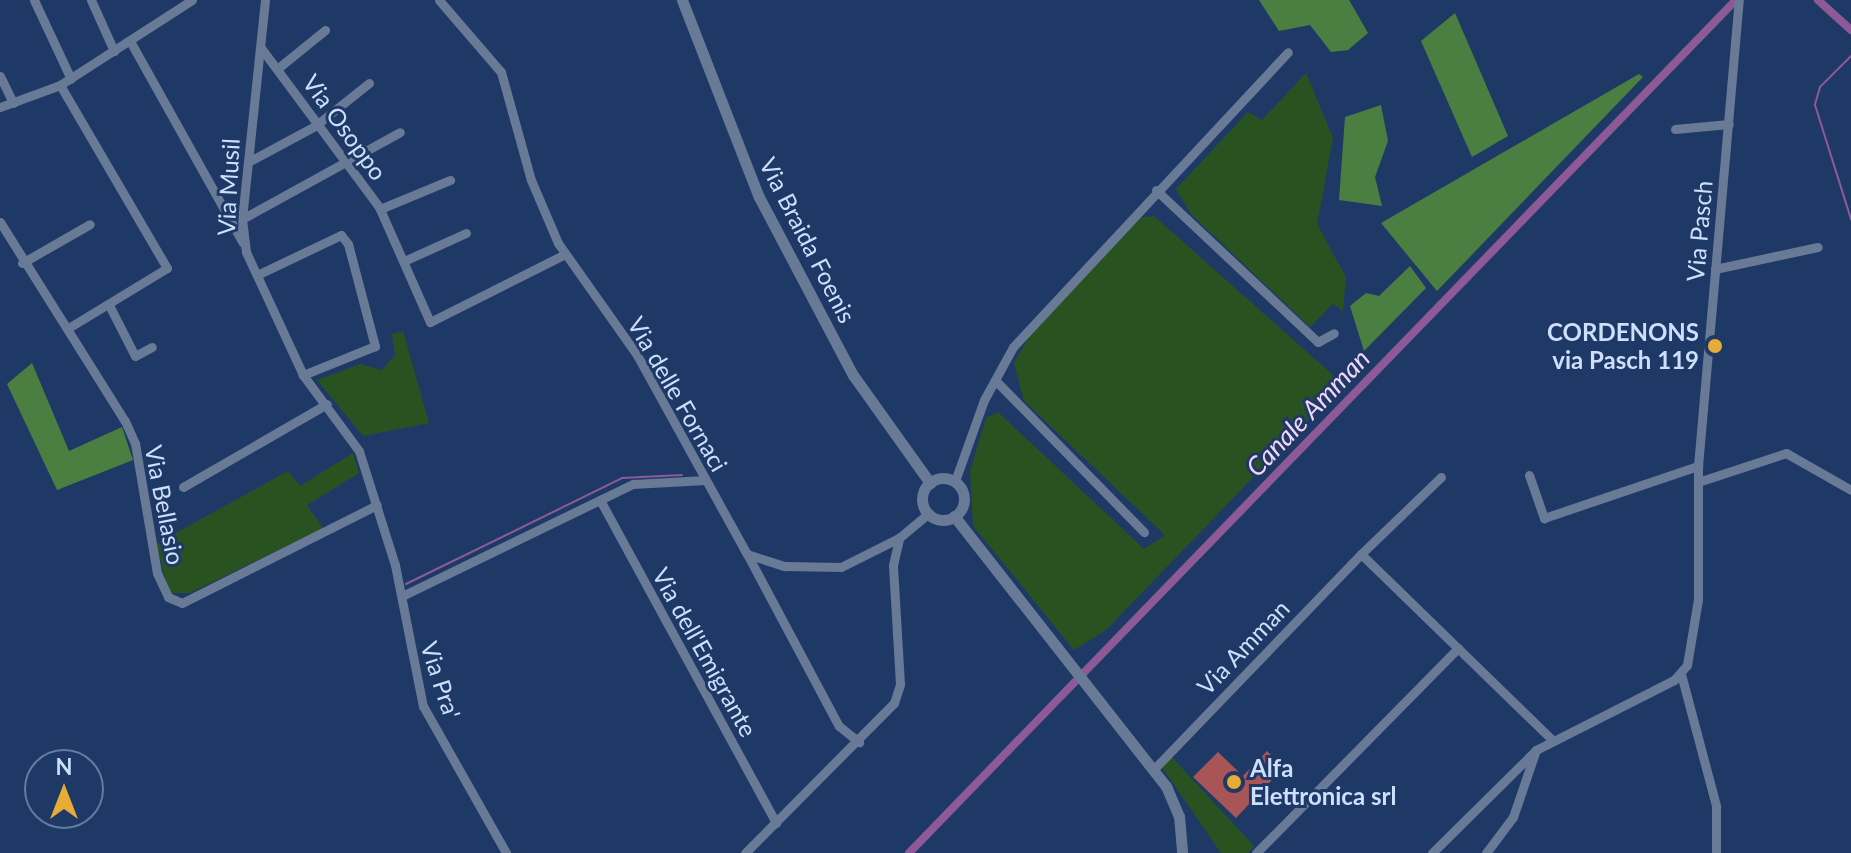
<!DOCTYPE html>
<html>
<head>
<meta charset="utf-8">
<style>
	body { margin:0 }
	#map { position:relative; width:1851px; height:853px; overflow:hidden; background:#1f3967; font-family:Lato,sans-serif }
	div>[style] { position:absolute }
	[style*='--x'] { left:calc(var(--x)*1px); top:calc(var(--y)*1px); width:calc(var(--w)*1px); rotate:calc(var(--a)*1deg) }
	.green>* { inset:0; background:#285320 }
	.forest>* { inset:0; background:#4b7f41 }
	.stream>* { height:2px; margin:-1px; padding:0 1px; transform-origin:1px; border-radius:1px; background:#8d5a97 }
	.canal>* { height:8px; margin:-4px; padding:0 4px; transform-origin:4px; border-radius:4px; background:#8d5a97 }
	.building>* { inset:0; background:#a75556 }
	.minor>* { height:9px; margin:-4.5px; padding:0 4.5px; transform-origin:4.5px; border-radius:4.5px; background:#697a96 }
	.tertiary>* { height:11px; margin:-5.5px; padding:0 5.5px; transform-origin:5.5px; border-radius:5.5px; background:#697a96 }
	.tertiary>.ring { margin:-5.5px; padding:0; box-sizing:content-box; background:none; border:11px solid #697a96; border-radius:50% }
	.dots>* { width:22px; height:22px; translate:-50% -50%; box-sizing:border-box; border:4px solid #1f3967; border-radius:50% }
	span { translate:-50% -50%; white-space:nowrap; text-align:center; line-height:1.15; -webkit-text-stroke:6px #1f3967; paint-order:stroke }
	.street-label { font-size:24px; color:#cedffb }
	.poi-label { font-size:24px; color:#cedffb; font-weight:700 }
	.right { translate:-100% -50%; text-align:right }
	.left { translate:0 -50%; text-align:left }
	.water-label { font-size:26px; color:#f3d6f8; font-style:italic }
	.north { position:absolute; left:24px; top:749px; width:80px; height:80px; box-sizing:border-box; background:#1f3967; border:2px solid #657ba2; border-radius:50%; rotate:0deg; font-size:22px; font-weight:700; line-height:32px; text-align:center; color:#cedffb }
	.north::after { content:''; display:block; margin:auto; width:28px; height:36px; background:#e6ac36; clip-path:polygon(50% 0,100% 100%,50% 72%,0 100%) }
</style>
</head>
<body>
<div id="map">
	<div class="green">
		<i style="clip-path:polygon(1306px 73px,1333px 138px,1317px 224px,1346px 277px,1343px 311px,1333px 304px,1310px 327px,1191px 214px,1176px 189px,1248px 112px,1262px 120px)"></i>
		<i style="clip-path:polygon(1154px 216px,1343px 384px,1106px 630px,1074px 650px,973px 526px,970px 471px,986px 418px,998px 412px,1144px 549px,1165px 535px,1024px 401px,1014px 363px,1040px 317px,1138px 218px)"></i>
		<i style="clip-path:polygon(403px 331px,429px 423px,363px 436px,317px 380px,360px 364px,382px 370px,395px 355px,392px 334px)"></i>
		<i style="clip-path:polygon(353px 453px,359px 473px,307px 505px,323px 528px,190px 593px,169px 593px,156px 544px,288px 471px,300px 486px)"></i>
		<i style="clip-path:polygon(1170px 755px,1254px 846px,1248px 853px,1221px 853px,1161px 766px)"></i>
	</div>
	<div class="forest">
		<i style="clip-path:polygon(1259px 0,1349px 0,1368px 33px,1348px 50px,1331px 52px,1310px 25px,1279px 31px)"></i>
		<i style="clip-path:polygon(1455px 13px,1508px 136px,1472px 157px,1421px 41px)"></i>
		<i style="clip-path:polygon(1639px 74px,1643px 77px,1437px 291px,1381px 223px)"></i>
		<i style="clip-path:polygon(1381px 105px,1388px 141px,1375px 177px,1382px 206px,1339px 200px,1345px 117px)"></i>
		<i style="clip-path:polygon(1410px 266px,1426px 288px,1364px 351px,1350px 306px,1366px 293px,1379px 296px)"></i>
		<i style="clip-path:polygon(32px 363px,69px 451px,122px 427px,133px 460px,57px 490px,7px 384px)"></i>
	</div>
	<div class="stream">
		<i style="--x:1851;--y:56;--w:44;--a:135"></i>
		<i style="--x:1820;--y:87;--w:19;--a:106"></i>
		<i style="--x:1815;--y:105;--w:120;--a:72.5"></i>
		<i style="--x:406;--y:584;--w:241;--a:-26.1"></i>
		<i style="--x:622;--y:478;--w:60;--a:-2.9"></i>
	</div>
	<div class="canal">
		<i style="--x:1818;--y:0;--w:45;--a:42.3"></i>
		<i style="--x:909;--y:853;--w:1188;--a:-45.89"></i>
	</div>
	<div class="building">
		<i style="clip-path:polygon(1267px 751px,1284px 767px,1236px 818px,1193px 777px,1218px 752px,1243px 776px)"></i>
	</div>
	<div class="minor">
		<i style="--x:34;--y:0;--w:87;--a:64.9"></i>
		<i style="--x:91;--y:0;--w:56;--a:65.7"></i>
		<i style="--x:265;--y:0;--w:220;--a:96"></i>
		<i style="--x:242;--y:219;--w:33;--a:83"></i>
		<i style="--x:246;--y:252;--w:136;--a:65.1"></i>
		<i style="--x:303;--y:375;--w:94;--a:53.6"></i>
		<i style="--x:359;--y:451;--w:120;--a:72.5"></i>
		<i style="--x:395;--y:565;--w:144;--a:78.8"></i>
		<i style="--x:423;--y:706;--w:169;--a:60.5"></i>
		<i style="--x:439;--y:0;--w:95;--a:49.3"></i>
		<i style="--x:501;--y:72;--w:112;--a:74.5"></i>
		<i style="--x:531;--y:180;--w:69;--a:66.8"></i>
		<i style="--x:558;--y:243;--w:137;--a:54.8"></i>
		<i style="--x:637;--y:355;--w:227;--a:61.1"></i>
		<i style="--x:747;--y:554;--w:40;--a:18"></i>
		<i style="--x:785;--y:566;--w:56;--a:1"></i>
		<i style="--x:841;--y:567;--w:65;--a:-26.6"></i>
		<i style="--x:899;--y:538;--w:39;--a:-40"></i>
		<i style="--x:130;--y:41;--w:231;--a:60.8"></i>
		<i style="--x:261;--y:48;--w:198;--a:53.4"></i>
		<i style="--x:379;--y:207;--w:126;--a:66.1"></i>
		<i style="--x:430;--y:322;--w:151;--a:-26.7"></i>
		<i style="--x:277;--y:69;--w:62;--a:-39.1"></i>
		<i style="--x:0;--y:76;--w:30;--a:64"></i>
		<i style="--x:60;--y:85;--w:212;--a:59.7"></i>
		<i style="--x:167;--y:268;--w:114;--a:148.7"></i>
		<i style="--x:0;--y:107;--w:64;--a:-20.1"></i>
		<i style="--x:60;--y:85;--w:157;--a:-32.8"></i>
		<i style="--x:1675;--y:129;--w:54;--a:-5.3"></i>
		<i style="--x:248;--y:162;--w:76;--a:-28.2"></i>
		<i style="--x:315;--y:126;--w:69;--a:-38.5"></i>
		<i style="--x:1156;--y:190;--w:222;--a:43.2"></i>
		<i style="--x:1318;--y:342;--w:18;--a:-29"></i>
		<i style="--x:380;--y:209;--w:76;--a:-22.5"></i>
		<i style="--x:242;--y:219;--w:180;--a:-28.8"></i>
		<i style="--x:0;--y:222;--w:235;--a:57.9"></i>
		<i style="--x:125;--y:421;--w:24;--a:66"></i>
		<i style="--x:135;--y:443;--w:132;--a:80.4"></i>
		<i style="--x:157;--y:573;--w:26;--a:65"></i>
		<i style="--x:168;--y:597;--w:15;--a:23"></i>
		<i style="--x:182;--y:603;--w:218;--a:-26.7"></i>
		<i style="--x:404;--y:261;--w:68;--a:-24.3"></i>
		<i style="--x:22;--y:263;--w:78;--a:-29.8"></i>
		<i style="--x:1715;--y:269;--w:105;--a:-12.1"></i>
		<i style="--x:257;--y:275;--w:93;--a:-25.5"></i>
		<i style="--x:341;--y:235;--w:11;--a:52"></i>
		<i style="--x:348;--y:244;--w:106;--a:75.2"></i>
		<i style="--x:375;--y:346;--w:78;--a:158.1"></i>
		<i style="--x:109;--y:305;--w:57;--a:63"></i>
		<i style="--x:135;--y:356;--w:19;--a:-28"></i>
		<i style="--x:995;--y:380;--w:213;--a:45.6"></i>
		<i style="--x:1529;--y:475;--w:46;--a:70.8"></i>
		<i style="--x:1544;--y:518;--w:163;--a:-18.7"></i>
		<i style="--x:955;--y:481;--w:86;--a:-70.3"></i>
		<i style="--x:984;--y:400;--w:60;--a:-61.3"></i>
		<i style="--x:1013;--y:347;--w:403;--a:-47"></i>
		<i style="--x:1698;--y:482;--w:93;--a:-18.2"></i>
		<i style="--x:1786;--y:453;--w:75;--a:29.6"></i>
		<i style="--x:183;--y:487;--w:166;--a:-30"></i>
		<i style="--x:600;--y:500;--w:368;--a:61.4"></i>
		<i style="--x:747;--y:554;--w:195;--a:61.9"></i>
		<i style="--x:839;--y:726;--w:26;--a:39"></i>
		<i style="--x:1361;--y:554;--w:111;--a:-43.9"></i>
		<i style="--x:402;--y:596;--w:257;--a:-25.9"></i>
		<i style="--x:633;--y:484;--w:72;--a:-3.2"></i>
		<i style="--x:1681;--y:674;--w:137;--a:75.1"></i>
		<i style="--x:1716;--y:806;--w:47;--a:90"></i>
		<i style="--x:1154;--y:769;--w:298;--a:-46.1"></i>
		<i style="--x:1361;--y:554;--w:267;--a:44.2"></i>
		<i style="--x:745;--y:853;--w:211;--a:-45.2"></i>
		<i style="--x:894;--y:703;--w:20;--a:-72"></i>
		<i style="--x:900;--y:684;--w:119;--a:-93.4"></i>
		<i style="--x:893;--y:565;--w:28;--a:-77"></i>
		<i style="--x:1256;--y:853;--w:288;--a:-45.4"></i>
		<i style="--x:1432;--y:853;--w:146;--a:-44.7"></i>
		<i style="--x:1536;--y:750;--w:155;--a:-26.9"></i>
		<i style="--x:1674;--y:680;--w:20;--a:-49"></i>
		<i style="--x:1687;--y:665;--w:67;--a:-80.5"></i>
		<i style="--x:1698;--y:599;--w:133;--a:-90"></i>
		<i style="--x:1698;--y:466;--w:468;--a:-85"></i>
		<i style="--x:1486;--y:853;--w:45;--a:-53.1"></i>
		<i style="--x:1513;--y:817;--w:71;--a:-71.1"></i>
	</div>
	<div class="tertiary">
		<i style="--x:682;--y:0;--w:212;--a:68.7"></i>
		<i style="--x:759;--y:197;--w:201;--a:62.2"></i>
		<i style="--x:853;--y:375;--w:133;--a:54.5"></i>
		<i class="ring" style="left:922px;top:478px;width:31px;height:31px"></i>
		<i style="--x:954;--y:516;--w:343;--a:51.9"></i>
		<i style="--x:1166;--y:786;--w:33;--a:67"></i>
		<i style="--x:1179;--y:816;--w:37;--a:85"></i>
	</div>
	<div class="dots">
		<i style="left:1715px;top:346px;background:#e6ac36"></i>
		<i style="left:1234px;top:782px;background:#e6ac36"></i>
	</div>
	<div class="street-label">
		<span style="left:345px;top:127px;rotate:54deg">Via Osoppo</span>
		<span style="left:228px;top:187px;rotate:-87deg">Via Musil</span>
		<span style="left:1699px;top:231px;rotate:-85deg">Via Pasch</span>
		<span style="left:808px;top:240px;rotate:63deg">Via Braida Foenis</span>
		<span style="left:678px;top:394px;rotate:60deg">Via delle Fornaci</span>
		<span style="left:165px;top:505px;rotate:79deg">Via Bellasio</span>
		<span style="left:1243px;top:647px;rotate:-46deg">Via Amman</span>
		<span style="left:705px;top:652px;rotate:61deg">Via dell'Emigrante</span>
		<span style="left:441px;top:680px;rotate:72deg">Via Pra'</span>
	</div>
	<div class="poi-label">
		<span class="right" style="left:1699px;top:346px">CORDENONS<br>via Pasch 119</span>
		<span class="left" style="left:1250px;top:782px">Alfa<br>Elettronica srl</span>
	</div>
	<div class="water-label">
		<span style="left:1308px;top:413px;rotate:-46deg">Canale Amman</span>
	</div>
	<div class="north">N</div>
</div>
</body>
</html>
